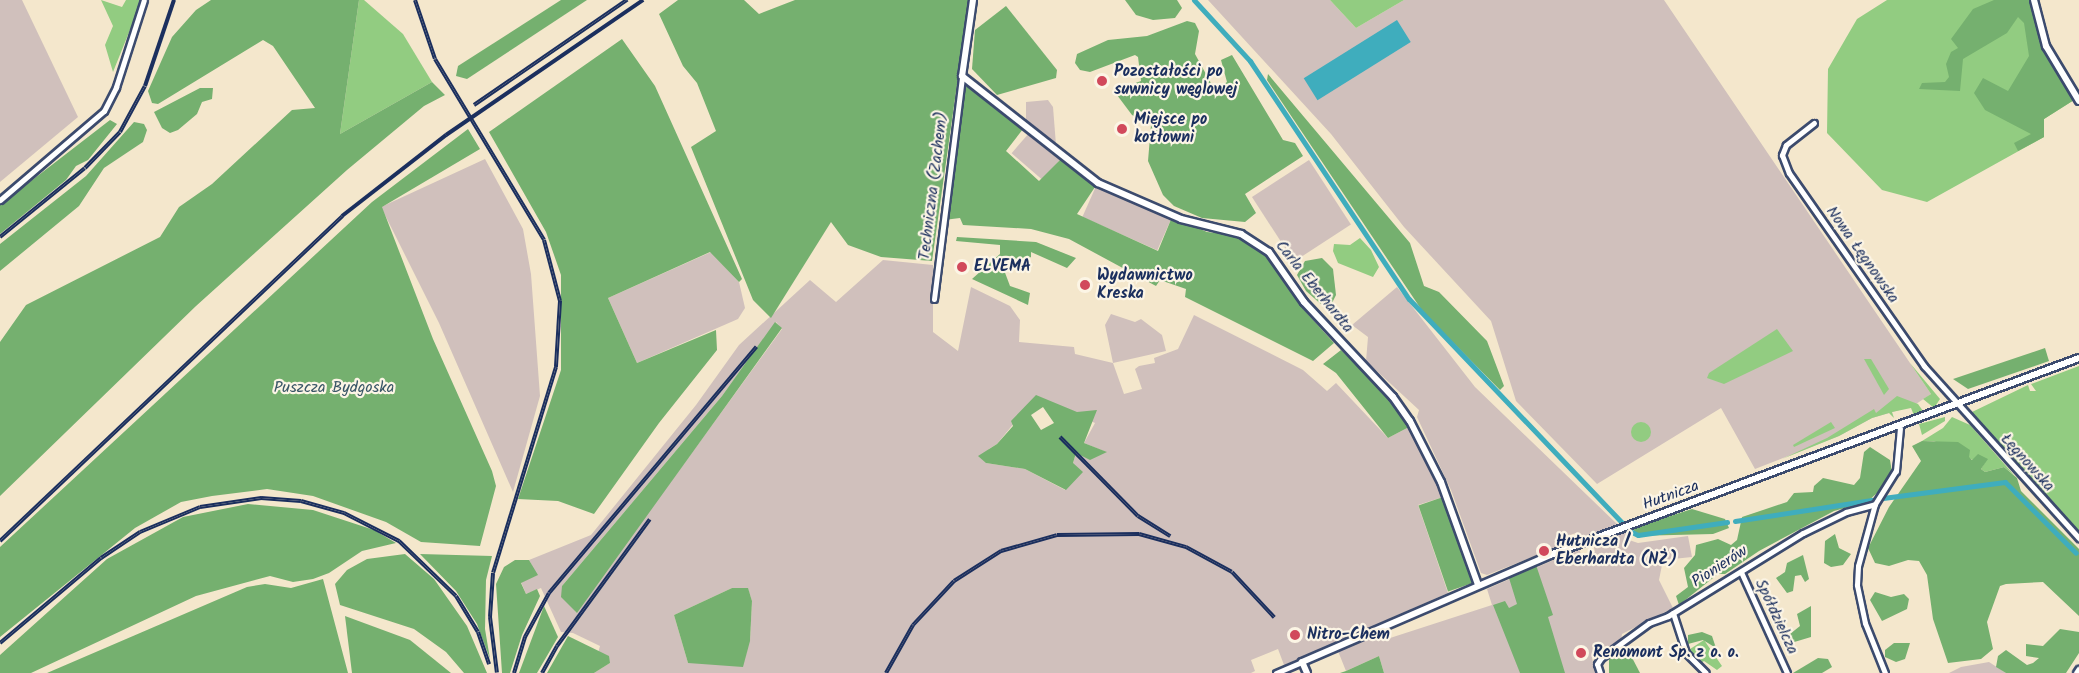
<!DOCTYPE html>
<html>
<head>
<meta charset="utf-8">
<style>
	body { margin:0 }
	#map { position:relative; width:2079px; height:673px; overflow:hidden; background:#f4e7cc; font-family:Kalam,sans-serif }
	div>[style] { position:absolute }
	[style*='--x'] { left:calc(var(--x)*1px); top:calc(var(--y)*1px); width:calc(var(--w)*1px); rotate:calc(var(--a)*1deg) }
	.industrial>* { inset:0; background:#d0c0bc; transform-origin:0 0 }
	.green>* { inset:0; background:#92cc81 }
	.round { border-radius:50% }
	.forest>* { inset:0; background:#75b06f; transform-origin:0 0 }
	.water>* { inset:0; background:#3fadbd; transform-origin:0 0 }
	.canal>* { height:5px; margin:-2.5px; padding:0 2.5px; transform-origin:2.5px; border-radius:2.5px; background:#3fadbd }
	.roads { filter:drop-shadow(2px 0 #3c4b6e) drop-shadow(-2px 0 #3c4b6e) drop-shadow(0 2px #3c4b6e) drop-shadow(0 -2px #3c4b6e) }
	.minor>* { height:5px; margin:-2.5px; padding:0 2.5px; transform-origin:2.5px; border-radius:2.5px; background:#fff }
	.tertiary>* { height:6px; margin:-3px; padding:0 3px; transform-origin:3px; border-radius:3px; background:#fff }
	.secondary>* { height:7px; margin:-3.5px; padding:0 3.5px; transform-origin:3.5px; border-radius:3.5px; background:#fff }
	.rail>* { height:4px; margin-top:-2px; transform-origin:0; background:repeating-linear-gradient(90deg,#fcf5e5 0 4.5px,#1b2f5e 0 9px); box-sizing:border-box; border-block:2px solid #1b2f5e }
	.dots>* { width:16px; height:16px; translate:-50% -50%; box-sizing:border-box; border:3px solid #fcf5e5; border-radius:50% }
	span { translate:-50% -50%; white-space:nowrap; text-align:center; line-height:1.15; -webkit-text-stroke:4.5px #fcf5e5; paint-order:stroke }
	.poi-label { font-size:16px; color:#1b2f5e; font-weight:700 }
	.left { translate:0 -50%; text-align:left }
	.street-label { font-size:16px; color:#1b2f5e }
	.park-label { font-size:16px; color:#395667 }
</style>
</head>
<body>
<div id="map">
	<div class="industrial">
		<i style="clip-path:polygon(0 0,22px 0,78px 117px,0 182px)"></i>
		<i style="clip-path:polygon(1208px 0,1330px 0,1356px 28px,1404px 0,1664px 0,1931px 394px,1913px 406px,1872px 418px,1839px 436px,1755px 469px,1721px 408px,1597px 484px,1516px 401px,1491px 321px,1404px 227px,1331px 134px)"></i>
		<i style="clip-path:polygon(1048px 100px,1053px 107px,1056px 145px,1026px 121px,1026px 102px)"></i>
		<i style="left:1030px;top:132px;width:41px;height:28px;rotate:41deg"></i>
		<i style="clip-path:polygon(485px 159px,523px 229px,531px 274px,540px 396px,513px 492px,439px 323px,381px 207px)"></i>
		<i style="left:1309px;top:160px;width:77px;height:68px;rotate:57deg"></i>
		<i style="left:1097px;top:184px;width:82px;height:36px;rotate:24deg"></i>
		<i style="clip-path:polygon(711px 252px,739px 282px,745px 308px,738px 319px,637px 363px,608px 298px)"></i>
		<i style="clip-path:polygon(evenodd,883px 260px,933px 265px,933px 332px,958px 351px,971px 287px,1010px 306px,1020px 320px,1019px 342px,1074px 347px,1075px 354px,1113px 363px,1105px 325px,1111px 314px,1135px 322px,1141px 319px,1162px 335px,1166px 351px,1113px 363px,1124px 394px,1142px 389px,1135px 369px,1139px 366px,1155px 363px,1154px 358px,1178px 349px,1194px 315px,1303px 370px,1327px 391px,1336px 383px,1388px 438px,1409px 427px,1443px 497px,1418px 505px,1448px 593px,1284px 665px,1278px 649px,1251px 660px,1255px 671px,1251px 673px,594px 673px,610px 663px,598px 653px,600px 646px,573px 633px,561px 632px,541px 588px,526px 594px,521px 582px,537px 575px,529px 560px,591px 535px,696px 405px,739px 345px,810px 280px,836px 302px,883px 260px,776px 322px,782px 329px,576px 612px,562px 586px,722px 396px,776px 322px,883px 260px,1036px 396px,1095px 423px,1084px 443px,1106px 452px,1076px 453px,1065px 490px,1025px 469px,986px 463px,989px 449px,997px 444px,1036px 396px,883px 260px,732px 588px,748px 589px,752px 601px,750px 641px,688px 663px,674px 615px,732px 588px)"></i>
		<i style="clip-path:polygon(1397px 287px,1475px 387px,1617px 524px,1590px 536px,1577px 538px,1576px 533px,1564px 537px,1555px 548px,1487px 575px,1481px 573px,1451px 490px,1417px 417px,1419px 410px,1366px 361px,1368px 337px,1352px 325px)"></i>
		<i style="clip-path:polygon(1626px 532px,1629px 540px,1638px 543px,1688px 536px,1692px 557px,1663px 560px,1659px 580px,1673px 608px,1622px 634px,1621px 640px,1592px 658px,1595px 673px,1384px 673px,1379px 656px,1346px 671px,1338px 651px,1371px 637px,1385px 633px,1387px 639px,1492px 605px,1487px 589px,1579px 549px,1582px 557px,1595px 552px,1593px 544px)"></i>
		<i style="clip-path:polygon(1989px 662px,2006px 673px,1949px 673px,1961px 667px)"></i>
	</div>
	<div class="green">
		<i style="clip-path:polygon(101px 0,122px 7px,126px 0,142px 0,113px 72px,105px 45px,113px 26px)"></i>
		<i style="clip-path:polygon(359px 0,364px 0,403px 34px,432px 82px,340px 134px)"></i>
		<i style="clip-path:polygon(1330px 0,1404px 0,1356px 28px)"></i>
		<i style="clip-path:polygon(1887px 0,2031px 0,2042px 45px,2074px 100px,2044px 119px,2044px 137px,1927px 202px,1882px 190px,1827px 133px,1828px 69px,1857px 19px)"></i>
		<i style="clip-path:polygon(1360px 238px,1371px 250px,1379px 267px,1373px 277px,1338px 263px,1333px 251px,1334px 244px,1350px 245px)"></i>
		<i style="clip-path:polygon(1777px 329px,1793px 351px,1724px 384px,1707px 378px,1709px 373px)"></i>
		<i style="clip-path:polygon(1864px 359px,1871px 359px,1889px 389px,1884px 395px)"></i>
		<i style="clip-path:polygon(1910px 363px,1940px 399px,1934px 408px,1923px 399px,1931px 394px)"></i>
		<i style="clip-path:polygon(2079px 366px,2079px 534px,1974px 420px,1972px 412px,2028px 385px,2030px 391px,2036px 391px,2031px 384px)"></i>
		<i style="clip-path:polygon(1897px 396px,1918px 404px,1923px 411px,1921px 415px,1915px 418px,1911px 408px,1892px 412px,1894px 418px,1889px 413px,1872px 418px,1839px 436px,1782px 459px,1827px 438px,1874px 409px,1876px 413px)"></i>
		<i style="clip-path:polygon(1945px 417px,1945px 421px,1922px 435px,1919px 424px)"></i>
		<i style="clip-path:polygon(1952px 417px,1970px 425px,2014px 475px,2004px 467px,1985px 472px,1981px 469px,1987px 459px,1973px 460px,1934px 441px,1922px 441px,1943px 428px)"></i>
		<i style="clip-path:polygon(1831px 422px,1835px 428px,1794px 447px,1793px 445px)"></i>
		<i class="round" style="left:1631px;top:422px;width:20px;height:20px"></i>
		<i style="clip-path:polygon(1704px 640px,1722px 666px,1717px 670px,1704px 661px,1699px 664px,1687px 651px)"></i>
	</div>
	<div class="forest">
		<i style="clip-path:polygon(211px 0,359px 0,340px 134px,432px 82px,445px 95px,424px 106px,347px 170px,196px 306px,0 496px,0 342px,26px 305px,160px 237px,179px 207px,212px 184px,292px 110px,315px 108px,273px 46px,263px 40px,158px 104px,152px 103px,148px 91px,172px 37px,196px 10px)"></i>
		<i style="clip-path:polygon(561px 0,587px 0,467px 79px,456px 76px,458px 66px)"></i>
		<i style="clip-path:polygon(678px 0,744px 0,759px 14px,795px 0,969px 0,932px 261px,881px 257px,848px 245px,831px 222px,771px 318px,753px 300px,691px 147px,716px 131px,697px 83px,683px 66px,659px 14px)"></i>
		<i style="clip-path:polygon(1125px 0,1177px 0,1182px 8px,1175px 18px,1153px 20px,1136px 15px)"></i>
		<i style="clip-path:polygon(1994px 0,2031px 0,2042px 45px,2074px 100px,2044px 119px,2044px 137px,2018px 151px,2014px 143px,2031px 134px,1985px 110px,1974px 93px,1983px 78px,2008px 91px,2029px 56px,2024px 23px,2018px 17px,2007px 33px,1963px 59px,1960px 91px,1919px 89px,1922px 83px,1945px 82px,1949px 77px,1946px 64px,1951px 52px,1958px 48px,1951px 39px,1973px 9px)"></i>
		<i style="clip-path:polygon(1006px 6px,1057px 70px,1056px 78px,997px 95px,972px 69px,975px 30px)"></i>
		<i style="clip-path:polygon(1187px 21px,1195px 23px,1199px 31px,1195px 54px,1212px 85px,1220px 87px,1227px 82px,1221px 60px,1232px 55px,1283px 140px,1295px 143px,1303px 156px,1245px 194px,1256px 213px,1245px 222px,1202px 218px,1174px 206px,1163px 195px,1148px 161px,1151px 125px,1132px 115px,1117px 95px,1119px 89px,1141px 81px,1138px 57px,1135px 55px,1090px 72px,1080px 70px,1075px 63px,1077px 54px,1108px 40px,1147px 36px)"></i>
		<i style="clip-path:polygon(622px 39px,655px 86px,742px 279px,739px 282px,710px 252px,608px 298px,637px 363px,716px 330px,717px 350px,659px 423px,594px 514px,558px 501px,518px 499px,561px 370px,561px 275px,546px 232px,489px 132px)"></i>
		<i style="clip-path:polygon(1268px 74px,1410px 243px,1424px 286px,1439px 292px,1487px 341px,1504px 386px,1500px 390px,1423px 312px,1267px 80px)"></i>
		<i style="clip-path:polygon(968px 86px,1023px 129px,1006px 151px,1039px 181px,1061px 159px,1097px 184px,1077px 214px,1158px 251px,1172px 217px,1207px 232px,1244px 236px,1266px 252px,1304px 310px,1334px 343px,1313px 361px,1185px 297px,1186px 289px,1160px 280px,1156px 286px,1069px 239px,1031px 229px,963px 225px,960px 218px,944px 220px,964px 88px)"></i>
		<i style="clip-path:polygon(200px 88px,213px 88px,212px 99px,202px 102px,197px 114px,178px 130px,170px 133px,162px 128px,154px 112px)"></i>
		<i style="clip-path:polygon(110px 120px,117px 124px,88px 160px,76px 166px,66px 180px,0 234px,0 205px)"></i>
		<i style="clip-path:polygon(134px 122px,144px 124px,147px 130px,143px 142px,104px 168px,79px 206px,0 271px,0 244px,86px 176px)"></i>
		<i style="clip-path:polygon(468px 129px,480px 149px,382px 207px,433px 339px,492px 471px,496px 486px,480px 546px,421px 542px,386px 522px,313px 496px,267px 489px,212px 496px,181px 502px,135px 528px,0 637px,0 547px,372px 202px)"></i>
		<i style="clip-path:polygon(957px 237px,1036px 242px,1076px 258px,1067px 268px,1031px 252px,1031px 257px,1004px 270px,1010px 286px,1030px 293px,1028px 305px,972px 279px,1000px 254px,1000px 245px,956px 241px)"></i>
		<i style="clip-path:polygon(1322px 258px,1333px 269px,1336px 295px,1330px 307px,1323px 306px,1306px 291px,1297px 275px,1305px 261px)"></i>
		<i style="clip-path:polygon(775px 322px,782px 328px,577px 613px,561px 597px,562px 586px,722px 396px)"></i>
		<i style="clip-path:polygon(2045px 348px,2049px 361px,1968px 389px,1953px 379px)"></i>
		<i style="clip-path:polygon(1341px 350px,1392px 400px,1409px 427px,1388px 438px,1336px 373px,1323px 364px)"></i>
		<i style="clip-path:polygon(evenodd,1036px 395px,1077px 412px,1097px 410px,1084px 443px,1107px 452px,1090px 460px,1076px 453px,1073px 463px,1083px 472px,1066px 490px,1025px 469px,986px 463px,978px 456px,997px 444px,1013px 426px,1011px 421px,1036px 395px,1043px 407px,1054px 423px,1041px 430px,1031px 415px,1043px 407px)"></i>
		<i style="clip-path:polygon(1922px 441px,1958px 442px,1970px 450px,1969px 457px,1972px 460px,1978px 454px,1988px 459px,1981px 469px,1985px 472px,2004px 467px,2017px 478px,2021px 491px,2079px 549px,2079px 616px,2043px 582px,2006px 584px,2000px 586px,1987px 622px,1993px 649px,1981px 659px,1948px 663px,1933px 619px,1927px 575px,1919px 561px,1908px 560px,1889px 566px,1875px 563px,1868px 548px,1889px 507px,1921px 461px,1912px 446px)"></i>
		<i style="clip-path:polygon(1870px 447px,1890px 460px,1892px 472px,1887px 484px,1867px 502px,1834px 511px,1759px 551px,1725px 574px,1718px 574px,1679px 605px,1676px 596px,1688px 587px,1684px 568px,1695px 555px,1696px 545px,1718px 539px,1731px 545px,1737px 540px,1742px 517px,1787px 502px,1794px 493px,1813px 492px,1814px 486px,1823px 478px,1854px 485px,1860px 478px,1864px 452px)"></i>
		<i style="left:1443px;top:497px;width:91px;height:26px;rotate:71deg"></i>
		<i style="clip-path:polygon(248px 504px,313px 510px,374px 530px,396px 543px,362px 551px,329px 573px,313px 579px,293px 582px,270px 576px,196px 596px,31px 673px,0 673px,0 655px,107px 559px,183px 517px)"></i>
		<i style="clip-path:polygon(1692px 509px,1725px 519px,1729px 528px,1713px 534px,1634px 536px,1634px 529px,1642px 525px)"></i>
		<i style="clip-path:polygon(1835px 534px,1839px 548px,1851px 554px,1843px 565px,1831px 567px,1824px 563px,1825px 541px)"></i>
		<i style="clip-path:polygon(405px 554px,434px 579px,467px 626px,487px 673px,464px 673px,446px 652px,414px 629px,340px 605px,335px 584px,347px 570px,367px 559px)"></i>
		<i style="clip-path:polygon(420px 554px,492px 556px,486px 580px,485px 629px,490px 659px,477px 624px,456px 591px)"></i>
		<i style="clip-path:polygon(1803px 555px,1809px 579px,1805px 582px,1801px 575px,1795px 576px,1793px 591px,1787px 593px,1776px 578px,1785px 572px,1787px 563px)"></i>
		<i style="clip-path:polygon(515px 560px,529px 560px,538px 575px,521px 583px,526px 594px,537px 589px,540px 596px,522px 635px,510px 673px,502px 673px,496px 584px,504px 567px)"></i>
		<i style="clip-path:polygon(1536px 565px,1553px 615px,1548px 617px,1565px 673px,1520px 673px,1493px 605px,1505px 601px,1509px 608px,1517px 604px,1509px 578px)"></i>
		<i style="clip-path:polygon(323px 579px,348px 673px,47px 673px,247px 587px,265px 584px,291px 588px)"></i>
		<i style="clip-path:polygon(732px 588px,748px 588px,752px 601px,750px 641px,743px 667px,688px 663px,674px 615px)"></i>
		<i style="clip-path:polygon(1875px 592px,1891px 597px,1904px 594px,1909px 599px,1907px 609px,1882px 621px,1870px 600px)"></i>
		<i style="clip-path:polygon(544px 606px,558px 637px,537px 673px,519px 673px)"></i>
		<i style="clip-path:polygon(1811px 606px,1811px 637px,1791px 643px,1790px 634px,1800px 626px,1797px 614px)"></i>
		<i style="clip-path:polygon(345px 616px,410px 640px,451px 673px,352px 673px)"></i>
		<i style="clip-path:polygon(2060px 629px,2079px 632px,2079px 653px,2066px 673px,2006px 673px,1996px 667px,1998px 656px,2006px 650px,2027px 665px,2033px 663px,2039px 658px,2026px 656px,2026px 644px,2043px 646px)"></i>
		<i style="clip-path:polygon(1702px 632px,1712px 636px,1716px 648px,1703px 640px,1688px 644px,1688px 635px)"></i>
		<i style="clip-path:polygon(568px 636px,609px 656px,610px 663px,594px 673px,547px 673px)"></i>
		<i style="clip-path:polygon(1894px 643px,1910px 643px,1905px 659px,1896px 662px,1885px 657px,1885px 650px)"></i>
		<i style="clip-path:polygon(1626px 646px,1640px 673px,1609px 673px,1609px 658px)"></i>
		<i style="clip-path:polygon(1379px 656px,1384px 673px,1340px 673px,1346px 671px)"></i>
		<i style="clip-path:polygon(1818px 658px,1828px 659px,1832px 667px,1822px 673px,1793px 673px)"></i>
	</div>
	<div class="water">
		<i style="left:1397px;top:20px;width:26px;height:110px;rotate:58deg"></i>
	</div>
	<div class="canal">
		<i style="--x:1194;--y:0;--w:83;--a:47.4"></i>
		<i style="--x:1250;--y:61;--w:286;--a:56.3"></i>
		<i style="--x:1409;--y:299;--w:308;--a:46.4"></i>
		<i style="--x:1883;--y:498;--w:123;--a:-7.5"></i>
		<i style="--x:2005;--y:482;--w:100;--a:45"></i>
		<i style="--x:1735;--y:521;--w:140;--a:-8.7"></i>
		<i style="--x:1628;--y:530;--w:11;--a:27"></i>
		<i style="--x:1638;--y:535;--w:90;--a:-8.3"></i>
	</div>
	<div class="roads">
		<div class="minor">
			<i style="--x:1814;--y:123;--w:36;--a:142"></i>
			<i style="--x:1786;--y:145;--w:11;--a:112"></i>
			<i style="--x:1782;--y:155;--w:19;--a:69"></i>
			<i style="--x:1789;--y:173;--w:236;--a:55"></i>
			<i style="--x:1924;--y:366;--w:232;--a:48"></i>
			<i style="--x:0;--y:200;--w:137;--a:-40.6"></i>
			<i style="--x:104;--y:111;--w:27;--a:-63"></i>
			<i style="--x:116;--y:87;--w:91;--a:-72.2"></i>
			<i style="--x:934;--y:299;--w:225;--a:-82.8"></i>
			<i style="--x:1741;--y:572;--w:111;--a:65.5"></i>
			<i style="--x:1673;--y:613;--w:42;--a:72"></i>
			<i style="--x:1686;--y:653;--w:28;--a:45"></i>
			<i style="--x:1276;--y:673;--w:28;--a:-23"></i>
			<i style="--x:1600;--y:673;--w:9;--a:-108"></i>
			<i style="--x:1597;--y:664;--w:7;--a:-56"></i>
			<i style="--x:1601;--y:658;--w:59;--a:-36.1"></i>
			<i style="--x:1649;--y:623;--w:20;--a:-20"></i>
			<i style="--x:1668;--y:616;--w:158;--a:-31.6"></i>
			<i style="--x:1803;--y:533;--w:48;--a:-26"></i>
			<i style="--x:1846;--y:512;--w:30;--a:-15"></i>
			<i style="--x:1885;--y:673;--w:54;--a:-111.8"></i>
			<i style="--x:1865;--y:623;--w:39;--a:-102"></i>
			<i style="--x:1857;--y:585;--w:19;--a:-87"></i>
			<i style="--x:1858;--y:566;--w:64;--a:-74.7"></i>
			<i style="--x:1875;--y:504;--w:39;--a:-58"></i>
			<i style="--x:1896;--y:471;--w:43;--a:-84.7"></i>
		</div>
		<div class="tertiary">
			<i style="--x:973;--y:0;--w:77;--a:98.2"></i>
			<i style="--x:962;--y:76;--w:173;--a:38.2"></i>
			<i style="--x:1098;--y:183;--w:90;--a:23.4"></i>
			<i style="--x:1181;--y:219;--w:62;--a:14"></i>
			<i style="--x:1241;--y:234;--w:33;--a:33"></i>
			<i style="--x:1269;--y:252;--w:61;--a:55"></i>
			<i style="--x:1304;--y:302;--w:130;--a:46.9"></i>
			<i style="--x:1393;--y:397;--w:29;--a:55"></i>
			<i style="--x:1410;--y:421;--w:68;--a:63.1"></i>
			<i style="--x:1441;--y:482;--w:109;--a:70.2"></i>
			<i style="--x:2034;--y:0;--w:48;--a:75.4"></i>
			<i style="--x:2046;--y:46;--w:64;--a:59"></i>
			<i style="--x:1307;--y:673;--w:12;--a:-114"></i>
			<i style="--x:1302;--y:662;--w:270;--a:-23.3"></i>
			<i style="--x:1550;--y:555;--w:564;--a:-20.43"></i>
		</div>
		<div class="secondary">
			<i style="--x:2077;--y:673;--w:4;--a:-56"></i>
		</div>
	</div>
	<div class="rail">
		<i style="--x:415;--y:0;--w:62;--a:71.3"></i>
		<i style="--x:435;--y:59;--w:211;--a:58.9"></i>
		<i style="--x:544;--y:240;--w:63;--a:75.3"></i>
		<i style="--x:560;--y:301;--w:66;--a:93.5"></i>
		<i style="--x:556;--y:367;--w:215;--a:107"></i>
		<i style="--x:493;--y:573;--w:44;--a:93.9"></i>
		<i style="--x:490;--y:617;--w:56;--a:82.9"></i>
		<i style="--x:474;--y:105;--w:186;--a:-34.5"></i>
		<i style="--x:0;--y:237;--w:109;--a:-39.1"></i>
		<i style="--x:85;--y:168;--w:50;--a:-45.8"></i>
		<i style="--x:120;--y:132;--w:52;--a:-61.5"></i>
		<i style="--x:145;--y:86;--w:91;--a:-71.4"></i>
		<i style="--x:1060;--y:437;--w:111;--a:45.4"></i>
		<i style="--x:1138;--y:516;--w:38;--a:32"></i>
		<i style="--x:0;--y:541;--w:472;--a:-43.5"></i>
		<i style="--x:342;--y:216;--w:132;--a:-37.9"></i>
		<i style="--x:446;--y:135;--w:239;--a:-34.4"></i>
		<i style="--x:0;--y:643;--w:132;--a:-40.1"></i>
		<i style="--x:101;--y:558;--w:47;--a:-33.7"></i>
		<i style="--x:140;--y:532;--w:65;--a:-22.6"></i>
		<i style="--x:200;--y:507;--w:62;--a:-8.4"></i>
		<i style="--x:261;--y:498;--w:40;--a:4.3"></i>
		<i style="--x:301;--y:501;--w:45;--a:15.6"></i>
		<i style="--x:344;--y:513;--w:62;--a:27"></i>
		<i style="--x:399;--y:541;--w:79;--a:44"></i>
		<i style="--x:456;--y:596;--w:42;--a:58.6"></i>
		<i style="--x:478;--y:632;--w:34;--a:71"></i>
		<i style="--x:514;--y:673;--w:38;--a:-73"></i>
		<i style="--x:525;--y:637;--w:50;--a:-61.4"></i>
		<i style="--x:549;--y:593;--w:322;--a:-49.9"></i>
		<i style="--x:542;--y:673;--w:31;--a:-61"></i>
		<i style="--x:557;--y:646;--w:157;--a:-53.8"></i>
		<i style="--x:886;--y:673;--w:55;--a:-60.6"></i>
		<i style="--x:913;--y:625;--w:60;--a:-47"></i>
		<i style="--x:954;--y:581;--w:56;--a:-32.6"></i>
		<i style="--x:1001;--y:551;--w:58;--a:-15.9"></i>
		<i style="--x:1057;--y:535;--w:82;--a:-0.7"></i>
		<i style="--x:1139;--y:534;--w:49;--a:15.5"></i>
		<i style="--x:1186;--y:547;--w:52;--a:28.5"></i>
		<i style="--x:1232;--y:572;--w:62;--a:47"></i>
	</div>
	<div class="dots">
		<i style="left:1102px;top:81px;background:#d1495b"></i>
		<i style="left:1122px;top:129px;background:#d1495b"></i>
		<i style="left:962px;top:267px;background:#d1495b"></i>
		<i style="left:1085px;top:285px;background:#d1495b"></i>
		<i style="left:1544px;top:551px;background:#d1495b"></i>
		<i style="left:1295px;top:635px;background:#d1495b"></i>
		<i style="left:1581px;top:653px;background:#d1495b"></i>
	</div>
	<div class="poi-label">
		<span class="left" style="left:1114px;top:81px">Pozostałości po<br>suwnicy węglowej</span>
		<span class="left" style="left:1134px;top:129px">Miejsce po<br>kotłowni</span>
		<span class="left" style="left:974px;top:267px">ELVEMA</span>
		<span class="left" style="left:1097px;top:285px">Wydawnictwo<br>Kreska</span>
		<span class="left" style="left:1556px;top:551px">Hutnicza /<br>Eberhardta (NŻ)</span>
		<span class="left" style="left:1307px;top:635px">Nitro-Chem</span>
		<span class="left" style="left:1593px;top:653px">Renomont Sp. z o. o.</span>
	</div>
	<div class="street-label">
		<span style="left:934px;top:186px;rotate:-83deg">Techniczna (Zachem)</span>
		<span style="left:1862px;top:255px;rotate:55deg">Nowa Łęgnowska</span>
		<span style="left:1314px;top:287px;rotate:51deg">Carla Eberhardta</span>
		<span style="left:2027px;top:463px;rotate:48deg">Łęgnowska</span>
		<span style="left:1671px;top:496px;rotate:-20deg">Hutnicza</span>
		<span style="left:1720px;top:567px;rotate:-33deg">Pionierów</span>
		<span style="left:1776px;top:617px;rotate:65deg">Spółdzielcza</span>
	</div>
	<div class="park-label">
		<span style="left:334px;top:388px">Puszcza Bydgoska</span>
	</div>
</div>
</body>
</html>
